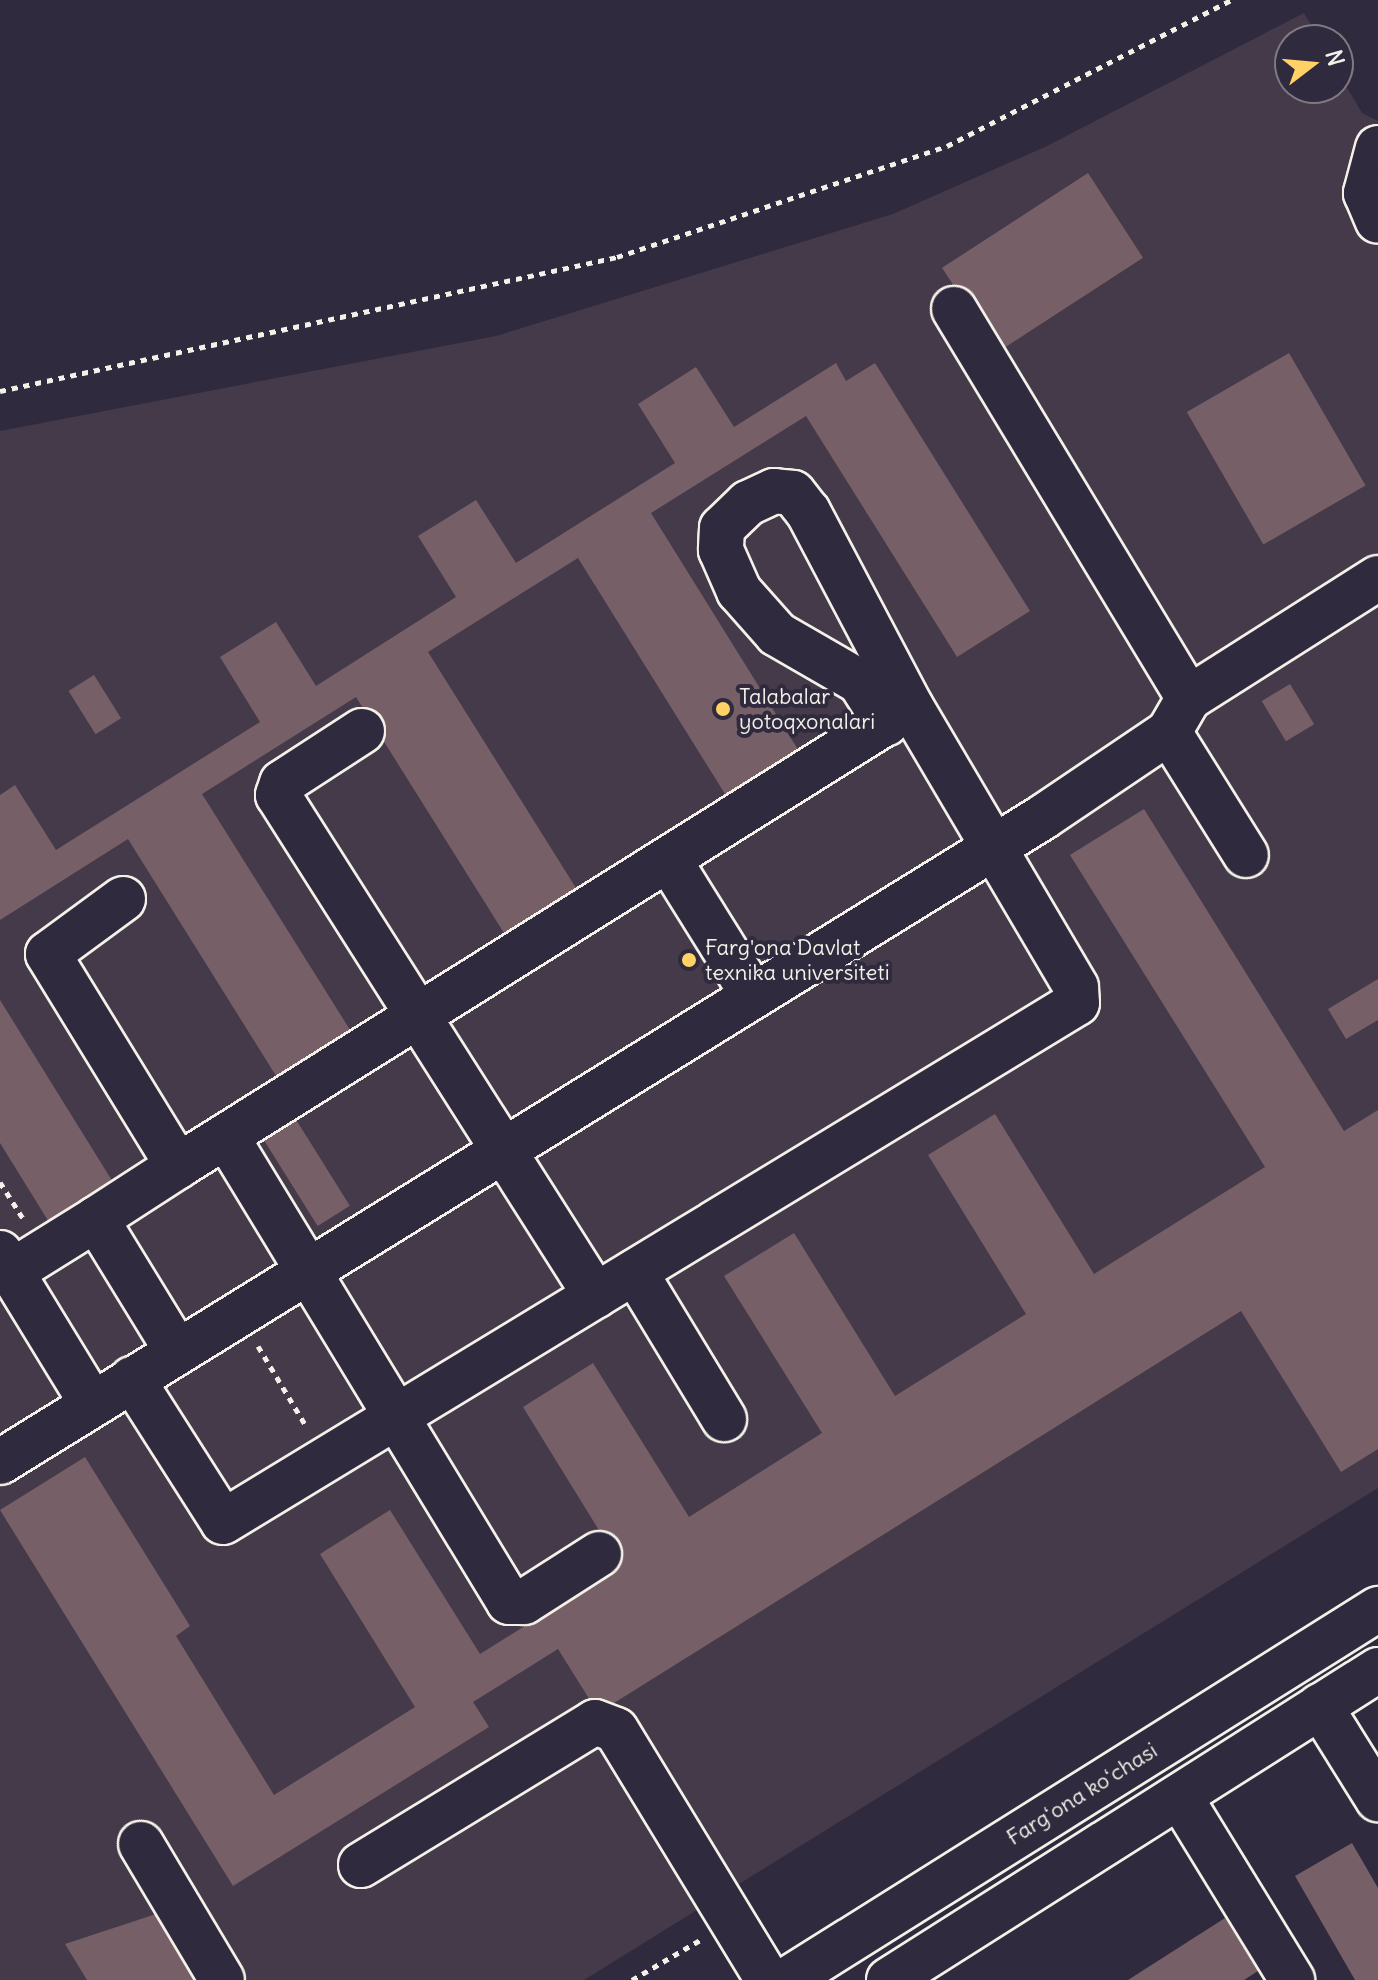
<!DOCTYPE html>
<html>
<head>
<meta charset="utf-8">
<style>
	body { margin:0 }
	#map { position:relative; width:1378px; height:1980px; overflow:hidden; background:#2f2a3d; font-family:Delius,sans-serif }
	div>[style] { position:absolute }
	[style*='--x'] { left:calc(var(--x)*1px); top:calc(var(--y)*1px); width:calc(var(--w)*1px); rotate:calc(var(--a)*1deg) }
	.built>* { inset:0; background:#453a4a }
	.building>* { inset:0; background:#775f67; transform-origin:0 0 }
	.path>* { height:5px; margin-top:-2.5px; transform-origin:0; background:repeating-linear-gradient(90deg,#f4f1e8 0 6px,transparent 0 12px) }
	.roads { filter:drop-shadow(2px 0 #f4f1e8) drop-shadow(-2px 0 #f4f1e8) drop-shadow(0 2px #f4f1e8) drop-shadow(0 -2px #f4f1e8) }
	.minor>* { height:44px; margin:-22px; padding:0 22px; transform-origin:22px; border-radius:22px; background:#2f2a3d }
	.major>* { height:44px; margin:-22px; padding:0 22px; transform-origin:22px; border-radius:22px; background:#2f2a3d }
	.dots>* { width:22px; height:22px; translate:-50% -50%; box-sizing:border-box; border:4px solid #2f2a3d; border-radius:50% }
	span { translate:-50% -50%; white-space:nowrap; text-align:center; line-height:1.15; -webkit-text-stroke:8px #2f2a3d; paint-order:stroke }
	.poi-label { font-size:22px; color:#f4f1e8 }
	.left { translate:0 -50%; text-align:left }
	.street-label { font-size:22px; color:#f4f1e8 }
	.north { position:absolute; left:1274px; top:24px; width:80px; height:80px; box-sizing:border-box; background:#2f2a3d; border:2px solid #7e7a81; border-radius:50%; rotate:74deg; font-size:22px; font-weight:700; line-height:32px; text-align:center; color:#f4f1e8 }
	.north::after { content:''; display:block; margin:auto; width:28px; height:36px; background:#ffd166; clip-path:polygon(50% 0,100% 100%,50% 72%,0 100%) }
</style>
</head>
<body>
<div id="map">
	<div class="built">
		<i style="clip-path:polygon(1304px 13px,1320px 40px,1290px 40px,1290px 88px,1338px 88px,1338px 72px,1362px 113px,1378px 121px,1378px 1488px,584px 1980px,0 1980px,0 431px,496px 336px,893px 214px,1047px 146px)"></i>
	</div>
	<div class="building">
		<i style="left:1088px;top:173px;width:101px;height:174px;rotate:57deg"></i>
		<i style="left:1289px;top:353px;width:153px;height:118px;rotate:60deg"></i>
		<i style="clip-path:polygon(836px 363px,846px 381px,875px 363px,1030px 611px,957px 657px,806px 416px,651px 513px,802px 756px,730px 802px,578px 558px,428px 652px,576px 888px,504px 933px,356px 697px,202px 794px,352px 1033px,278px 1079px,128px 839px,0 920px,0 795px,15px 785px,56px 850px,260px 722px,220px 657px,276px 622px,316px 686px,456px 597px,418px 536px,476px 500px,516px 563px,675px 463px,638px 404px,696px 367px,734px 427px)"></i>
		<i style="left:94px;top:675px;width:51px;height:30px;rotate:58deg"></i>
		<i style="left:1290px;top:684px;width:47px;height:33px;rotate:59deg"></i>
		<i style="clip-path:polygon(1144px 809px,1344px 1131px,1378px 1110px,1378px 1449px,1341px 1472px,1241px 1311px,598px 1713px,558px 1649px,473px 1702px,489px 1727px,233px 1886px,0 1510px,85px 1457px,190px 1626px,176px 1636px,274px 1795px,415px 1707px,320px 1554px,390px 1510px,480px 1654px,621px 1566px,523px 1407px,593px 1363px,689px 1517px,822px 1433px,724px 1276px,794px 1233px,895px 1396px,1026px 1314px,928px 1155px,995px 1114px,1094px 1274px,1265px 1167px,1070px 855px)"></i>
		<i style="clip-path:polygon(1378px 979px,1378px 1020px,1346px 1039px,1328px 1009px)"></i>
		<i style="clip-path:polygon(0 1000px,116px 1187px,52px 1227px,0 1143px)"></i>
		<i style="left:290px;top:1110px;width:113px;height:38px;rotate:58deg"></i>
		<i style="clip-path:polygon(1352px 1843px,1378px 1888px,1378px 1980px,1355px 1980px,1295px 1876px)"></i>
		<i style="clip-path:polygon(156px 1914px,196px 1980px,87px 1980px,65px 1944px)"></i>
		<i style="clip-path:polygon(1225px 1918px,1258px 1971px,1244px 1980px,1128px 1980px)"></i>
	</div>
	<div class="path">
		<i style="--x:0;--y:391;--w:631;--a:-12.25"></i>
		<i style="--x:617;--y:257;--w:348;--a:-18.6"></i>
		<i style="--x:947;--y:146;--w:319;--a:-27.2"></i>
		<i style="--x:0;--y:1182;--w:45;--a:57.7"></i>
		<i style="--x:258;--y:1346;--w:93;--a:59"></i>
		<i style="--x:632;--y:1980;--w:81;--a:-30.4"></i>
	</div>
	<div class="roads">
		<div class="minor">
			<i style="--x:1378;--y:148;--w:47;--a:104.9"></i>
			<i style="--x:1366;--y:193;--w:30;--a:67"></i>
			<i style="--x:954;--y:309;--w:454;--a:58.9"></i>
			<i style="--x:362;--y:731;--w:95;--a:147"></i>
			<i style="--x:282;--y:783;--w:13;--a:108"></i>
			<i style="--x:278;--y:795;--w:593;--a:57.6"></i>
			<i style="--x:1169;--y:732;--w:145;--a:58"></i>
			<i style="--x:669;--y:860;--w:159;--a:58.1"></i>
			<i style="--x:123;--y:899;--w:93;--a:143.7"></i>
			<i style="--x:48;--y:954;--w:249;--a:58.5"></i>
			<i style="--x:178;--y:1166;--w:98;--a:147.1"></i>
			<i style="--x:96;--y:1219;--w:155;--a:58.5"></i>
			<i style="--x:226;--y:1136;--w:545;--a:58.73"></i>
			<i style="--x:509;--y:1602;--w:15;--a:0"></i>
			<i style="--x:524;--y:1602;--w:89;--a:-32.6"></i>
			<i style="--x:178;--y:1166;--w:863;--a:-32.07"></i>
			<i style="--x:0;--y:1253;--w:177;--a:58.6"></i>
			<i style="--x:11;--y:1272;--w:100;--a:-31.9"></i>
			<i style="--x:635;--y:1272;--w:172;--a:58.8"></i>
			<i style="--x:132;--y:1379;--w:169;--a:57.5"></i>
			<i style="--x:223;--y:1522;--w:999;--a:-31.29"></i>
			<i style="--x:1077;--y:1003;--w:16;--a:-94"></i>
			<i style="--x:1076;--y:987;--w:325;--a:-120.5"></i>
			<i style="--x:911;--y:707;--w:221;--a:-117.8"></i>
			<i style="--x:808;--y:512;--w:24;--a:-128"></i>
			<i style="--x:793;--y:493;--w:19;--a:-174"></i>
			<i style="--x:774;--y:491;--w:29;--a:155"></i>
			<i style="--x:748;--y:503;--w:36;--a:136"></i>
			<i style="--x:722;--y:528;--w:22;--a:93"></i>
			<i style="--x:721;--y:550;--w:45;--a:66.3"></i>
			<i style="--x:739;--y:591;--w:57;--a:48.5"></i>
			<i style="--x:777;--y:634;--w:96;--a:30"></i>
			<i style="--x:860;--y:682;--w:49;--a:57.6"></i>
			<i style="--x:0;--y:1462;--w:1226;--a:-31.73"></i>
			<i style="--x:1043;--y:817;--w:152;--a:-34"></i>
			<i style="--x:1169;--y:732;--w:39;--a:-60"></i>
			<i style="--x:1189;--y:698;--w:224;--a:-32.4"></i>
			<i style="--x:1320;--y:1706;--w:110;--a:58.1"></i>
			<i style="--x:1180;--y:1797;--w:215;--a:58.5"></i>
			<i style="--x:141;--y:1844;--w:158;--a:59.2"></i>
			<i style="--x:361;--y:1865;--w:274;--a:-31.4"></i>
			<i style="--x:595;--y:1722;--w:22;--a:21"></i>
			<i style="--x:616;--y:1730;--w:293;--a:58.7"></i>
		</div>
		<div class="major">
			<i style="--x:787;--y:1980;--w:698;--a:-32.12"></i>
			<i style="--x:889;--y:1980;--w:579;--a:-32.37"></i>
		</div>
	</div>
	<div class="dots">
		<i style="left:723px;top:709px;background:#ffd166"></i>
		<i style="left:689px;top:960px;background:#ffd166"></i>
	</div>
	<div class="poi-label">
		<span class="left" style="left:739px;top:709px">Talabalar<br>yotoqxonalari</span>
		<span class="left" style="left:705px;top:960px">Farg'ona Davlat<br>texnika universiteti</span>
	</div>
	<div class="street-label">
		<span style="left:1082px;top:1794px;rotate:-32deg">Fargʻona koʻchasi</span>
	</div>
	<div class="north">N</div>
</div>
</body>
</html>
